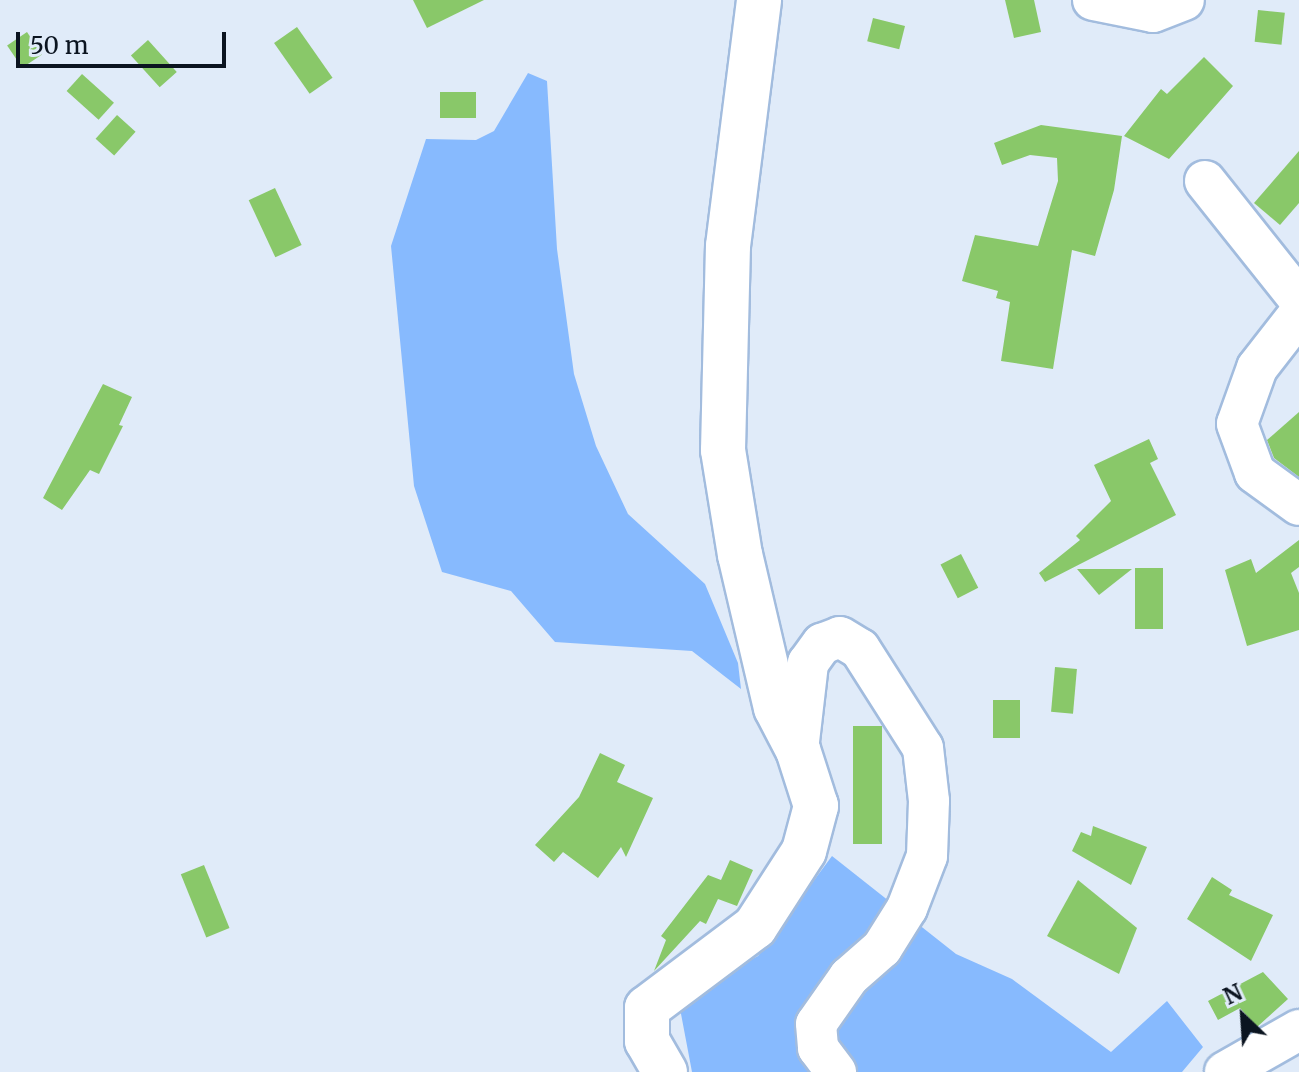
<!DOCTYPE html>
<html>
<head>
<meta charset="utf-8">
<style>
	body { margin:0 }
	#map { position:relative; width:1299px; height:1072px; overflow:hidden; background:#e0ebf9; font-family:Merriweather,serif }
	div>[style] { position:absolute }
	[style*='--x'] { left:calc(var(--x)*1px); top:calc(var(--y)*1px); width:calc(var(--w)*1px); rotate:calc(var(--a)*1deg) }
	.green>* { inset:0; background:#87bafe }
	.building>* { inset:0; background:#89c869; transform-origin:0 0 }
	.roads { filter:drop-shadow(2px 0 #a2bcde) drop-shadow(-2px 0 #a2bcde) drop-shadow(0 2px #a2bcde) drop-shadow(0 -2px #a2bcde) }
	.minor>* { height:40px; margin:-20px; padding:0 20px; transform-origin:20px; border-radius:20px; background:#fff }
	.major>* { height:44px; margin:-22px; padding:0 22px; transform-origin:22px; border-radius:22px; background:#fff }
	span { translate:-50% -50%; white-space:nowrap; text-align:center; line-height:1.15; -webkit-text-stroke:6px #e0ebf9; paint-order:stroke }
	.north { position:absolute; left:1203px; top:976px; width:80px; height:80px; -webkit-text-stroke:6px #e0ebf9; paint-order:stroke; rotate:335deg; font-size:22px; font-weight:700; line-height:32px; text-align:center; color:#0b1420 }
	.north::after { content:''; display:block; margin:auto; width:28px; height:36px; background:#0b1420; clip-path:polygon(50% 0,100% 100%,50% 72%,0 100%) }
	.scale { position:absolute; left:16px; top:32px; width:210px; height:36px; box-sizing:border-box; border:4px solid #0b1420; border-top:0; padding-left:10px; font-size:24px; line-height:28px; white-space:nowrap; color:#0b1420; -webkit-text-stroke:6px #e0ebf9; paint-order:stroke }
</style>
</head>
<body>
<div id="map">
	<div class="green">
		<i style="clip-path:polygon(528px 73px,547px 81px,557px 249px,574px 374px,596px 446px,628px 514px,705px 584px,738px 663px,741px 689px,692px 651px,555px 642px,511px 591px,442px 572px,414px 486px,391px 246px,426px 139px,476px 140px,494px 131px)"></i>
		<i style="clip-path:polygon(832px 856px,956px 954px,1012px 979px,1111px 1052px,1167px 1001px,1203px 1047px,1182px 1072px,692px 1072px,678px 998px,758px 956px)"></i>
	</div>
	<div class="building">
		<i style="clip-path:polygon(413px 0,484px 0,427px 28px)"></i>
		<i style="clip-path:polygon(1005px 0,1034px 0,1041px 32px,1014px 38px)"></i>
		<i style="left:1258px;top:10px;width:27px;height:32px;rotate:6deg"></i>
		<i style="left:873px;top:18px;width:33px;height:24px;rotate:14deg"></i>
		<i style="left:297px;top:27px;width:62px;height:28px;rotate:55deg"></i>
		<i style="left:27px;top:32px;width:27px;height:24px;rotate:56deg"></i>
		<i style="left:148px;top:40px;width:43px;height:23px;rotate:48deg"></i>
		<i style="clip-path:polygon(1204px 57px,1233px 86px,1169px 159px,1124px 136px,1161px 89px,1167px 94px)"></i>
		<i style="left:82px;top:74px;width:43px;height:23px;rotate:42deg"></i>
		<i style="left:440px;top:92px;width:36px;height:26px"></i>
		<i style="left:117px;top:115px;width:25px;height:32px;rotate:42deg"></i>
		<i style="clip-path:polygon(1041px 125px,1122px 136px,1114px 190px,1095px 256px,1072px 250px,1053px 369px,1001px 361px,1010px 302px,996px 298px,998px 291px,962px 281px,975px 235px,1038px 246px,1058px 181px,1057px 158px,1030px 155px,1002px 165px,994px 143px)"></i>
		<i style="clip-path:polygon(1299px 151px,1299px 203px,1280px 225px,1254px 203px)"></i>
		<i style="left:275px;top:188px;width:63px;height:29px;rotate:65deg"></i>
		<i style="clip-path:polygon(103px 384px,132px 397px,119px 425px,123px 426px,99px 474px,90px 470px,62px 510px,43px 498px)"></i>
		<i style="clip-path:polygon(1299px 412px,1299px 477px,1274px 458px,1267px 440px)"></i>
		<i style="clip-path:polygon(1149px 439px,1158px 459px,1150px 463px,1176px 515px,1045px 582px,1039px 573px,1080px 540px,1076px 536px,1111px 501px,1094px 465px)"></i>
		<i style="clip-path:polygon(1299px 540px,1299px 567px,1291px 573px,1299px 593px,1299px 630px,1247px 646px,1225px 570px,1251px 559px,1256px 573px)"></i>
		<i style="left:961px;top:554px;width:38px;height:23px;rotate:63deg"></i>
		<i style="left:1163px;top:568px;width:61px;height:28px;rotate:90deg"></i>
		<i style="clip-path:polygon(1077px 569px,1132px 569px,1099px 595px)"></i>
		<i style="left:1055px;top:667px;width:22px;height:45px;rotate:5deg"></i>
		<i style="left:993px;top:700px;width:27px;height:38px"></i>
		<i style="left:882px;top:726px;width:118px;height:29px;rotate:90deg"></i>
		<i style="clip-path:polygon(600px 753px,625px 765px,617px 782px,653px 798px,626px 857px,621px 847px,598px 878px,563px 852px,554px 862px,535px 845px,579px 797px)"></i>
		<i style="clip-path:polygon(1093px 826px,1147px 847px,1131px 885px,1072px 851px,1081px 832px,1091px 836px)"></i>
		<i style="clip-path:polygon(730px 860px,753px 870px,737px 906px,718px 899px,706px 924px,700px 921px,654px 971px,666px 940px,661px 936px,708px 875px,721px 880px)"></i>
		<i style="left:204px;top:865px;width:68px;height:25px;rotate:68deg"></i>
		<i style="clip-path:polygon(1212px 877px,1232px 890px,1229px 895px,1273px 915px,1251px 961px,1187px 919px)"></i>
		<i style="clip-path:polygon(1078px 880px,1137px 928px,1119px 974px,1047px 936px)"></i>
		<i style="clip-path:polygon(1263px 972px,1288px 999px,1257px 1027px,1240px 1008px,1218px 1020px,1208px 1001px)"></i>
	</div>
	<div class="roads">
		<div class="minor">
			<i style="--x:1093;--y:0;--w:61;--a:11.3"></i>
			<i style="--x:1153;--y:12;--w:33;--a:-21"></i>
			<i style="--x:1205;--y:181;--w:151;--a:51.5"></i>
			<i style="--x:1299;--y:314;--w:68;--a:127.9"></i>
			<i style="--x:1257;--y:368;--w:59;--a:109.7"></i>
			<i style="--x:1237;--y:424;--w:52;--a:69.8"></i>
			<i style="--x:1255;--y:473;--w:54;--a:36"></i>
			<i style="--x:798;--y:750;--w:88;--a:-83.4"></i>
			<i style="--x:808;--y:663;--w:24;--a:-54"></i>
			<i style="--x:822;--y:644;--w:19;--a:-21"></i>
			<i style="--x:840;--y:637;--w:23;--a:31"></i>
			<i style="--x:860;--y:649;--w:117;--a:57.5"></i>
			<i style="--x:923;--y:748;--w:53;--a:83.5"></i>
			<i style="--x:929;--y:801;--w:55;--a:92.1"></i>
			<i style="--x:927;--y:856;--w:56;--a:111"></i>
			<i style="--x:907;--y:908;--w:47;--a:122"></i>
			<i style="--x:882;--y:948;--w:44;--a:138.7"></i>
			<i style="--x:849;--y:977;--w:57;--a:125.1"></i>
			<i style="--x:816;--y:1024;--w:24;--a:85"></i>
			<i style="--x:818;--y:1048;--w:30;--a:53"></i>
			<i style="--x:1225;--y:1072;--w:85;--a:-29.6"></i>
		</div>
		<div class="major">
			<i style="--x:665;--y:1072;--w:36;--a:-120"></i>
			<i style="--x:647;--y:1041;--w:33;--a:-90"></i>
			<i style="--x:647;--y:1008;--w:135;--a:-36.9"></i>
			<i style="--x:755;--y:927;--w:90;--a:-57.2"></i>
			<i style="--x:804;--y:851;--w:47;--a:-75.1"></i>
			<i style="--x:816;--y:806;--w:59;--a:-107.8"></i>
			<i style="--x:798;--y:750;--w:47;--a:-117.6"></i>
			<i style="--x:776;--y:708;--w:157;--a:-103.2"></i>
			<i style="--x:740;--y:555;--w:106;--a:-99.2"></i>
			<i style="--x:723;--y:450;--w:204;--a:-88.6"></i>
			<i style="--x:728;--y:246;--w:248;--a:-82.8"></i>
		</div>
	</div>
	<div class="north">N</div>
	<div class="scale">50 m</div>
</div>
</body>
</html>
